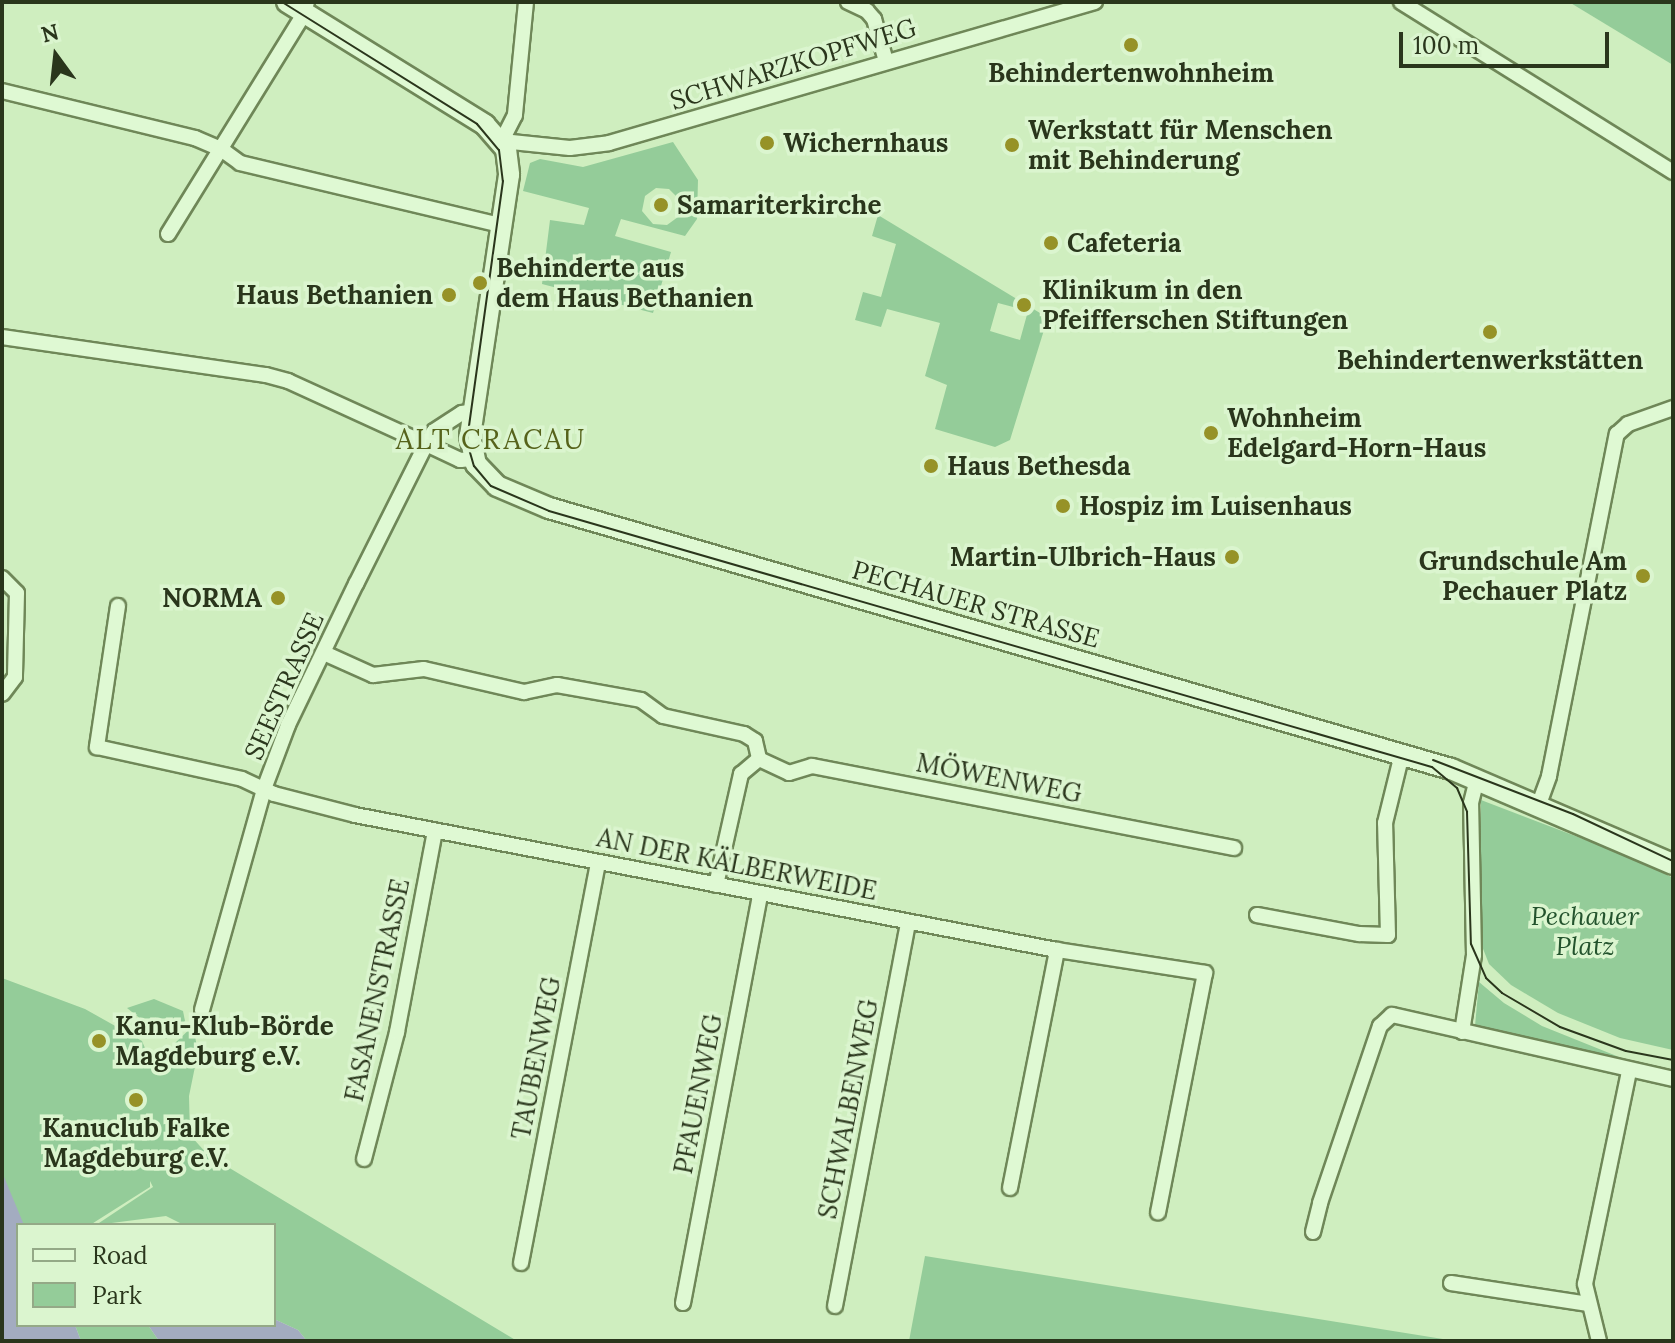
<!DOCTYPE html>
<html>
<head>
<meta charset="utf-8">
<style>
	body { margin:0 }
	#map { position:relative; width:1675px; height:1343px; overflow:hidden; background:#cfeebf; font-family:Lora,serif }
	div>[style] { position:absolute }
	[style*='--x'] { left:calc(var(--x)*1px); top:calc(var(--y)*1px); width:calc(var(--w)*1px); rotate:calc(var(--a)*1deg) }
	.green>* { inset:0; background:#94cc99 }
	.water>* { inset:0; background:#a3acc0 }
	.roads { filter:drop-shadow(2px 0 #6f8758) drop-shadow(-2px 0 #6f8758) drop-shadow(0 2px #6f8758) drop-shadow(0 -2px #6f8758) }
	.street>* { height:14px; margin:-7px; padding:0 7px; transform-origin:7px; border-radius:7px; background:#dff9d3 }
	.secondary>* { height:20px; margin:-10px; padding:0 10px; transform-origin:10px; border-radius:10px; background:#dff9d3 }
	.tram>* { height:2px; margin:-1px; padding:0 1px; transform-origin:1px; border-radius:1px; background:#2a361c }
	.dots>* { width:22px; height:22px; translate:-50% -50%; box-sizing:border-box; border:4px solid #dbf5cf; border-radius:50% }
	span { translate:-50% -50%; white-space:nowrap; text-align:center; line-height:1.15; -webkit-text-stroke:7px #dbf5cf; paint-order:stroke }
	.street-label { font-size:26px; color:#2a361c }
	.poi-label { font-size:26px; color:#2a361c; font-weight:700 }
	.left { translate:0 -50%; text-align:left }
	.right { translate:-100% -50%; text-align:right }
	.park-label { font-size:26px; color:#23532d; font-style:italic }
	.neighbourhood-label { font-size:28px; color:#56631b; letter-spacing:2px }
	.frame { position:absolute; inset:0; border:4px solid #2a361c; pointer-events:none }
	.legend { position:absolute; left:16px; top:1223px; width:260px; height:104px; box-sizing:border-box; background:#dbf5cf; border:2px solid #94a987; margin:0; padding:10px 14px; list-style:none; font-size:24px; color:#2a361c }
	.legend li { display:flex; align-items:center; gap:16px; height:40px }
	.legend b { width:40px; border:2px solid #94a987 }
	.north { position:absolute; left:16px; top:16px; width:80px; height:80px; -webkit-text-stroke:6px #dbf5cf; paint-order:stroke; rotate:345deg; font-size:22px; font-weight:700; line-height:32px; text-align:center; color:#2a361c }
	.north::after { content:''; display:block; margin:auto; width:28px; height:36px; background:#2a361c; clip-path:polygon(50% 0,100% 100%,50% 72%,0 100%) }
	.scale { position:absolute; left:1399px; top:32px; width:210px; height:36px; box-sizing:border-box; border:4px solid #2a361c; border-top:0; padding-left:10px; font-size:24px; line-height:28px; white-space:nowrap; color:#2a361c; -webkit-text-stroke:6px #dbf5cf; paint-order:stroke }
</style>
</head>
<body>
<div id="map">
	<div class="green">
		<i style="clip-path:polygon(1570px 2px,1673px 2px,1673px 65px,1569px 2px)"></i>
		<i style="clip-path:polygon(evenodd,673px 142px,698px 180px,697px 219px,685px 236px,621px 219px,615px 236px,671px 252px,653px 313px,542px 284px,550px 220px,584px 225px,589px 208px,523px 191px,530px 163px,540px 159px,583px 167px,673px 142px,656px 188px,669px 189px,679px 199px,678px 217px,667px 225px,653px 224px,642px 211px,645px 196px,656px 188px)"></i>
		<i style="clip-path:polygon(evenodd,878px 215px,1040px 313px,1044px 330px,1010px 440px,995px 447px,935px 429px,947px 385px,925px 376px,940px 323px,887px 309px,881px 327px,855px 320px,863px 292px,881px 297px,896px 244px,872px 236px,878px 215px,998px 303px,1028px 311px,1020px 340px,990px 331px,998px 303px)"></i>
		<i style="clip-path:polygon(1481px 800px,1641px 861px,1673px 878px,1673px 1050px,1620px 1038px,1558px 1013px,1511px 985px,1489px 964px,1480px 941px)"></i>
		<i style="clip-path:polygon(2px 978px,85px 1009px,142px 1041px,153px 1067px,166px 1054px,168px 1059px,174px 1059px,175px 1043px,193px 1026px,198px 1052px,189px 1096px,190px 1135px,208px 1155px,517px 1341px,307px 1341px,298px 1330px,274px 1319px,274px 1225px,184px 1225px,166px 1216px,96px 1225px,153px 1187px,150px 1181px,150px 1187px,90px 1225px,18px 1225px,2px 1242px)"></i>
		<i style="clip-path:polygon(1479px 982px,1504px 1003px,1542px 1026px,1624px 1059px,1621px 1062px,1475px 1026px)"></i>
		<i style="clip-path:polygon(154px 999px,183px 1011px,185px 1021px,166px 1039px,127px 1008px)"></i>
		<i style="clip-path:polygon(925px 1256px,1449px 1340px,909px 1341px)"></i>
		<i style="clip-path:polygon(75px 1325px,148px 1325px,159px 1341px,81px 1341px)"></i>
	</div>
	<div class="water">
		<i style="clip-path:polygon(2px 1172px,24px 1225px,18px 1225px,18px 1325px,75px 1325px,81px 1341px,2px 1341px)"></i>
		<i style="clip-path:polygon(274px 1319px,298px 1330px,307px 1341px,159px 1341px,148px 1325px,274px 1325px)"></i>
	</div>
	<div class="roads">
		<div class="street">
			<i style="--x:526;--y:2;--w:114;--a:95.6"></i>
			<i style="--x:515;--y:115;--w:29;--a:117"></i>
			<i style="--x:502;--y:141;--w:68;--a:5.9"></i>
			<i style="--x:570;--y:148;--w:39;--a:-7"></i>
			<i style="--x:609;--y:143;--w:506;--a:-16.18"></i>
			<i style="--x:848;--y:2;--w:21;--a:25"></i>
			<i style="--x:867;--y:11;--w:11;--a:49"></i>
			<i style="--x:874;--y:19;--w:44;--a:74.1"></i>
			<i style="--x:1401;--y:2;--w:321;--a:32"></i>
			<i style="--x:2;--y:91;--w:199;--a:13.7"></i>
			<i style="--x:195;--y:138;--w:28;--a:23"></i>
			<i style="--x:221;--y:149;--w:24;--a:36"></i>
			<i style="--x:240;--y:163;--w:268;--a:13.4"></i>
			<i style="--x:168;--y:234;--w:257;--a:-58.3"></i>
			<i style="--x:303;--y:15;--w:14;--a:-73"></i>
			<i style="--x:2;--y:337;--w:267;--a:8.2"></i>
			<i style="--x:266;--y:375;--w:23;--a:15"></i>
			<i style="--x:288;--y:381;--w:152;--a:24.5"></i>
			<i style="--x:426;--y:444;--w:15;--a:-58"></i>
			<i style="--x:434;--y:431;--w:33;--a:-33"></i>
			<i style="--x:462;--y:413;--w:12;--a:-9"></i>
			<i style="--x:2;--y:578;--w:21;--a:45"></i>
			<i style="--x:17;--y:593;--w:84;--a:91.4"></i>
			<i style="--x:15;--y:677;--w:21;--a:127"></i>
			<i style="--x:118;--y:606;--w:143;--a:98.5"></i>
			<i style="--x:97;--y:747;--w:148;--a:12.4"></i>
			<i style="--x:242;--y:779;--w:35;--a:25"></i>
			<i style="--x:274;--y:794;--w:84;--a:14.5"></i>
			<i style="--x:355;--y:815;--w:715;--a:10.89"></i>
			<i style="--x:1057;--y:950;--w:150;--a:8.8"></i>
			<i style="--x:1205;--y:973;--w:244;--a:101.1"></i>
			<i style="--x:324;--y:653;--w:54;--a:24.2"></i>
			<i style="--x:373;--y:675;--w:51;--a:-6.7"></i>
			<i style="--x:424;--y:669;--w:103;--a:13"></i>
			<i style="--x:524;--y:692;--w:34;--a:-12"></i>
			<i style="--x:557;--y:685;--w:85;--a:10.1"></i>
			<i style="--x:641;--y:700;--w:27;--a:36"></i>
			<i style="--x:663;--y:716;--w:83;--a:12.5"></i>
			<i style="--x:744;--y:734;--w:13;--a:32"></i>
			<i style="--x:755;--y:741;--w:18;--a:77"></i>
			<i style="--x:759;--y:759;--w:33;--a:25"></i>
			<i style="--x:789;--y:773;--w:24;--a:-17"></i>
			<i style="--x:812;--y:766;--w:430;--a:11"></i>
			<i style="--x:1539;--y:804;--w:30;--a:-70"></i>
			<i style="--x:1549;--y:776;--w:349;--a:-78.8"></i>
			<i style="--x:1617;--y:434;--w:15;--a:-42"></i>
			<i style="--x:1628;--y:424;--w:48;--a:-19.6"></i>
			<i style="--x:716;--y:885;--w:114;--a:-77.3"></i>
			<i style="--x:741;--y:774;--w:23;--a:-40"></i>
			<i style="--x:1257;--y:915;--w:104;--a:10.6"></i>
			<i style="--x:1359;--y:934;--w:29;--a:2"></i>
			<i style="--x:1388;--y:935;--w:112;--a:-91.5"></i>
			<i style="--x:1385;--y:823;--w:71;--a:-76.2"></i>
			<i style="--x:202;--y:1010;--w:230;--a:-74.3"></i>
			<i style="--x:264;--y:789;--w:68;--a:-69.4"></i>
			<i style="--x:288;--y:725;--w:157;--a:-64.3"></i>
			<i style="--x:356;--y:584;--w:157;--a:-63.4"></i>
			<i style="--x:426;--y:444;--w:38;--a:25"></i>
			<i style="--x:460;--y:460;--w:14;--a:-4"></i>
			<i style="--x:1462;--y:1032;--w:78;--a:-81.1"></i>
			<i style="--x:1474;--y:955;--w:152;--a:-91.1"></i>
			<i style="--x:1471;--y:803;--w:25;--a:-76"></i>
			<i style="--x:364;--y:1159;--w:131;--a:-75.4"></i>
			<i style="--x:397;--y:1032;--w:205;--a:-79.3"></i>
			<i style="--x:1010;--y:1188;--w:243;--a:-78.8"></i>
			<i style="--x:1313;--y:1232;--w:30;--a:-76"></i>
			<i style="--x:1320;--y:1203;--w:187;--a:-71.3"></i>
			<i style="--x:1380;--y:1026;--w:16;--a:-43"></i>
			<i style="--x:1392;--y:1015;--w:288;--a:12.8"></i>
			<i style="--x:521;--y:1263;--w:408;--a:-79.1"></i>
			<i style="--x:1451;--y:1283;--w:139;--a:8.7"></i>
			<i style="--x:683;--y:1303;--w:416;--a:-79.3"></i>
			<i style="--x:835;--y:1306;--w:391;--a:-79.2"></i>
			<i style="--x:1599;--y:1341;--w:59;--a:-103.8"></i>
			<i style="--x:1585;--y:1284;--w:217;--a:-78.3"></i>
		</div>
		<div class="secondary">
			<i style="--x:287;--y:2;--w:233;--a:31.8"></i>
			<i style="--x:485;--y:125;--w:32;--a:49"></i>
			<i style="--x:506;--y:149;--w:26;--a:83"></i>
			<i style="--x:509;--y:175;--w:264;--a:98.5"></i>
			<i style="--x:470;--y:436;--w:29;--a:78"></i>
			<i style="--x:476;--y:464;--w:30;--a:46"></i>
			<i style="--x:497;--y:486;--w:56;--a:22.9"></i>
			<i style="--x:549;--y:508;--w:939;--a:16.14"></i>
			<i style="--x:1451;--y:769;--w:241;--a:23.2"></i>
		</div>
	</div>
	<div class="tram">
		<i style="--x:282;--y:2;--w:230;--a:32"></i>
		<i style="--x:477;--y:124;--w:34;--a:50"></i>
		<i style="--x:499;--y:150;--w:31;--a:83"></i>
		<i style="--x:503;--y:181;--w:263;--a:97.9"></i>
		<i style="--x:467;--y:442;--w:25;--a:74"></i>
		<i style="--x:474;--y:466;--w:26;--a:50"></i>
		<i style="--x:491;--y:486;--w:63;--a:23.3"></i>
		<i style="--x:549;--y:511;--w:919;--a:16.17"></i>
		<i style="--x:1432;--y:767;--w:33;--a:40"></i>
		<i style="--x:1457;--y:788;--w:26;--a:67"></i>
		<i style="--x:1467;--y:812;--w:132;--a:88.3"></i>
		<i style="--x:1471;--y:944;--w:37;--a:66"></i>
		<i style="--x:1486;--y:978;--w:22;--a:43"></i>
		<i style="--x:1502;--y:993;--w:67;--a:30.4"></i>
		<i style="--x:1560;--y:1027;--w:70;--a:20"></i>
		<i style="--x:1626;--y:1051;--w:48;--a:10.8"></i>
		<i style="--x:1433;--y:760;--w:150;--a:21.1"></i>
		<i style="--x:1573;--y:814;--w:110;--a:25.2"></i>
	</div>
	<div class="dots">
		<i style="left:1131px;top:45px;background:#969227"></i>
		<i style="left:767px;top:143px;background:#969227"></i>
		<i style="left:1012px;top:145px;background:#969227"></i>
		<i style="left:661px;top:205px;background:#969227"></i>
		<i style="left:1051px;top:243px;background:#969227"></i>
		<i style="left:480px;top:283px;background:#969227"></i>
		<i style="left:449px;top:295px;background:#969227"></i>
		<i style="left:1024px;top:305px;background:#969227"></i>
		<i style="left:1490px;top:332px;background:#969227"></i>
		<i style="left:1211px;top:433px;background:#969227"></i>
		<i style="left:931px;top:466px;background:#969227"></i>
		<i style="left:1063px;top:506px;background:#969227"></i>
		<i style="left:1232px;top:557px;background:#969227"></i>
		<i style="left:1643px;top:576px;background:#969227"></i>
		<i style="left:278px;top:598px;background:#969227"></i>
		<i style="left:99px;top:1041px;background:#969227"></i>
		<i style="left:136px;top:1100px;background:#969227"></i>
	</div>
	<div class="street-label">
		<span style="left:793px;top:64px;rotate:-17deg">SCHWARZKOPFWEG</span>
		<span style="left:976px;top:604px;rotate:16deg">PECHAUER STRASSE</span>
		<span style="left:284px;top:686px;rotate:-66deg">SEESTRASSE</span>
		<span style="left:999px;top:778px;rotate:11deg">MÖWENWEG</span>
		<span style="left:737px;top:864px;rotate:11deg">AN DER KÄLBERWEIDE</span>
		<span style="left:377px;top:990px;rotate:-78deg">FASANENSTRASSE</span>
		<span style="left:536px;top:1058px;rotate:-79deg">TAUBENWEG</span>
		<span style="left:698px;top:1094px;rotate:-79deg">PFAUENWEG</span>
		<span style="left:848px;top:1109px;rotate:-79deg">SCHWALBENWEG</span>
	</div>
	<div class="poi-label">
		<span style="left:1131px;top:73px">Behindertenwohnheim</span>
		<span class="left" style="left:1028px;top:145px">Werkstatt für Menschen<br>mit Behinderung</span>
		<span class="left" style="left:783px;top:143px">Wichernhaus</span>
		<span class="left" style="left:677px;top:205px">Samariterkirche</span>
		<span class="left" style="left:1067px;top:243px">Cafeteria</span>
		<span class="left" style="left:496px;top:283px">Behinderte aus<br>dem Haus Bethanien</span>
		<span class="left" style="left:1042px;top:305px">Klinikum in den<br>Pfeifferschen Stiftungen</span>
		<span class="right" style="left:433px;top:295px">Haus Bethanien</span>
		<span style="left:1490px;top:360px">Behindertenwerkstätten</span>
		<span class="left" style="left:1227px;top:433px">Wohnheim<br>Edelgard-Horn-Haus</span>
		<span class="left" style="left:947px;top:466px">Haus Bethesda</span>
		<span class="left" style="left:1079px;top:506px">Hospiz im Luisenhaus</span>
		<span class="right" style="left:1216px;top:557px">Martin-Ulbrich-Haus</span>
		<span class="right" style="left:1627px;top:576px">Grundschule Am<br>Pechauer Platz</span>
		<span class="right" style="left:262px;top:598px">NORMA</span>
		<span class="left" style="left:115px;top:1041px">Kanu-Klub-Börde<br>Magdeburg e.V.</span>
		<span style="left:136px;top:1143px">Kanuclub Falke<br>Magdeburg e.V.</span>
	</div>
	<div class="park-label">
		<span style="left:1585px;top:931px">Pechauer<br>Platz</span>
	</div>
	<div class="neighbourhood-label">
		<span style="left:491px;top:439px">ALT CRACAU</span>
	</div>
	<div class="frame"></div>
	<ul class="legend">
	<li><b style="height:10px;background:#dff9d3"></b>Road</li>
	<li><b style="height:22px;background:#94cc99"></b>Park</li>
	</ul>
	<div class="north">N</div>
	<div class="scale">100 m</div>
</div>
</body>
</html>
